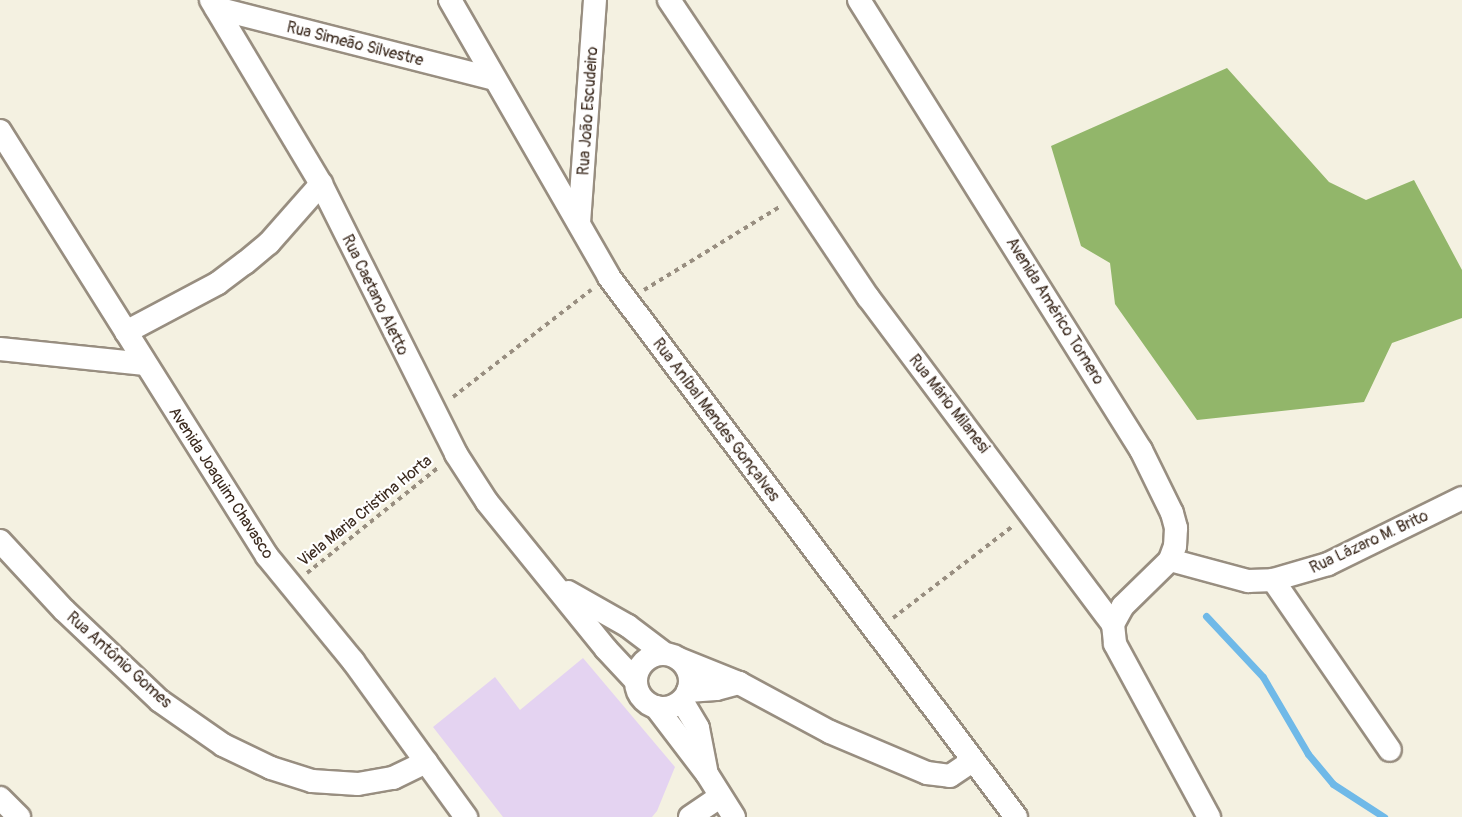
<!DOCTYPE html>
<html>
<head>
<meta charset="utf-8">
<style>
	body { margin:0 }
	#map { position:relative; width:1462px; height:817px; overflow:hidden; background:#f4f1e1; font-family:Pangolin,sans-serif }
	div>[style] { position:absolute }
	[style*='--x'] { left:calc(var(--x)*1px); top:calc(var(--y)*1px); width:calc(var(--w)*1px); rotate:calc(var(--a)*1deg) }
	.built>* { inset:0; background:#e4d3f1 }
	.forest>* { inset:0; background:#92b66a }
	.stream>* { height:7px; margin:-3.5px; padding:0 3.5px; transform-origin:3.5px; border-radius:3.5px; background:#6fb9e8 }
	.path>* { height:4px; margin-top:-2px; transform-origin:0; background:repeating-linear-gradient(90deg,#988e80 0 4.5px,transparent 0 9px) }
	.roads { filter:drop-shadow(2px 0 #988e80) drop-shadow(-2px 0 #988e80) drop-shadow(0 2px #988e80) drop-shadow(0 -2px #988e80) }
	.minor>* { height:22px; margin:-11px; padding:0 11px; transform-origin:11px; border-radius:11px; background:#fff }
	.minor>.ring { margin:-11px; padding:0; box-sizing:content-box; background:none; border:22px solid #fff; border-radius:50% }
	span { translate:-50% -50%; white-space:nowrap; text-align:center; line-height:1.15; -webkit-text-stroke:4.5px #fff; paint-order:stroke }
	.street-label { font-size:16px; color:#3b2a1e }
</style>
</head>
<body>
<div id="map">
	<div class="built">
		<i style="clip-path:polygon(583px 658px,675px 767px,657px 811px,652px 817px,503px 817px,433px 727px,495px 677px,520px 710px)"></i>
	</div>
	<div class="forest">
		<i style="clip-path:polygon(1227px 68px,1329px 182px,1366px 200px,1414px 180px,1462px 270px,1462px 318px,1392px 343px,1364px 402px,1197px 420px,1115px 304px,1110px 263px,1081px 246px,1051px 146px)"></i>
	</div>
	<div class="stream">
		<i style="--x:1206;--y:616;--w:83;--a:46.9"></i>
		<i style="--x:1263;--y:677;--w:89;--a:59.7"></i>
		<i style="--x:1308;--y:754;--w:39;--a:50"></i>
		<i style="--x:1333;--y:784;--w:61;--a:32.9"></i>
	</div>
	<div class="path">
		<i style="--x:644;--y:290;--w:161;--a:-31.5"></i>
		<i style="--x:453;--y:397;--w:175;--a:-37.8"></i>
		<i style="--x:307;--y:573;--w:169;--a:-38.8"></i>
		<i style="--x:893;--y:618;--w:151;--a:-37.5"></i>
	</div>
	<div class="roads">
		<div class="minor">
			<i style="--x:211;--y:0;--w:214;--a:59.1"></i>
			<i style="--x:321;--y:184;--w:302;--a:63.4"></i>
			<i style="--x:456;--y:454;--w:57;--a:57.1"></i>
			<i style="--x:487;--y:502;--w:189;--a:51"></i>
			<i style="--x:606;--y:649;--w:42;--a:46.9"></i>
			<i style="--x:450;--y:0;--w:319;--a:60.1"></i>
			<i style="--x:609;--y:277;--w:676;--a:52.99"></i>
			<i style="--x:669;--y:0;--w:358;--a:56.2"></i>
			<i style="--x:868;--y:297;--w:409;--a:53.2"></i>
			<i style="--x:1113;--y:624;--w:20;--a:84"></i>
			<i style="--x:1115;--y:644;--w:197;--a:61.5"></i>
			<i style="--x:859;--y:0;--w:531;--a:57.93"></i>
			<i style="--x:1141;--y:450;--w:70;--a:63.8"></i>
			<i style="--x:1172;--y:513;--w:16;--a:75"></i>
			<i style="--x:1176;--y:528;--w:18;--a:93"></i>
			<i style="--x:1175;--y:546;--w:15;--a:110"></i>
			<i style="--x:1170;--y:560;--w:66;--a:135.6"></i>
			<i style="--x:1123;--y:606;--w:21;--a:119"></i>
			<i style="--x:216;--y:8;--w:287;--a:14.3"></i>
			<i style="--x:0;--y:131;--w:502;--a:57.86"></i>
			<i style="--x:267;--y:556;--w:136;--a:50.7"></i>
			<i style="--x:353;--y:661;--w:193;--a:54.1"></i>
			<i style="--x:579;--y:223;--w:224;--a:-85.9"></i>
			<i style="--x:126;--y:332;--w:104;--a:-28"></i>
			<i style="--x:218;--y:283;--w:34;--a:-37"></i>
			<i style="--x:245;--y:263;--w:31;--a:-40"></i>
			<i style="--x:269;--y:243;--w:79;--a:-48.6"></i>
			<i style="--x:0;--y:349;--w:146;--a:5.9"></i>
			<i style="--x:0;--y:541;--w:94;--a:47.2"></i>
			<i style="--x:64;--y:610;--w:132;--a:43.5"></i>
			<i style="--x:160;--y:701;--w:77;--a:34.9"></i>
			<i style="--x:223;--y:745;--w:53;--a:25.6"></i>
			<i style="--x:271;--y:768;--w:43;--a:17.6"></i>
			<i style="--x:312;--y:781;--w:46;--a:3.7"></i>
			<i style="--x:358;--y:784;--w:36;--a:-10"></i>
			<i style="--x:393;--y:778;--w:37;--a:-26"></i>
			<i style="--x:1170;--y:560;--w:81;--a:15.1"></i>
			<i style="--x:1248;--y:581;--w:25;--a:-2"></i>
			<i style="--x:1273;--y:580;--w:57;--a:-16.2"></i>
			<i style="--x:1328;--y:564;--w:149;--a:-26.2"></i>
			<i style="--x:1273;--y:580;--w:206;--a:55.5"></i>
			<i style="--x:568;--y:592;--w:69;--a:29.5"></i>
			<i style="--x:628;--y:626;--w:46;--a:37.1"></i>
			<i class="ring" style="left:636px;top:654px;width:32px;height:32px"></i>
			<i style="--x:679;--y:659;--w:65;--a:21.8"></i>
			<i style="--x:739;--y:683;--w:103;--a:28.3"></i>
			<i style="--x:830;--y:732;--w:105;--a:22.9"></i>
			<i style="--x:927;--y:773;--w:23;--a:7"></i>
			<i style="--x:950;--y:776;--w:27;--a:-34"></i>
			<i style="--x:688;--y:691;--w:28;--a:-4"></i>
			<i style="--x:716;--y:689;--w:24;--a:-15"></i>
			<i style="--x:682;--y:701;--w:31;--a:59"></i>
			<i style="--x:698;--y:728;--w:42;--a:79"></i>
			<i style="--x:656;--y:707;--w:84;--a:52.7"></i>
			<i style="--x:707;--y:774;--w:51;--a:57.9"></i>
			<i style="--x:0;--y:798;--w:27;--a:45"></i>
			<i style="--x:690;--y:817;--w:36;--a:-34"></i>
		</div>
	</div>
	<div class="street-label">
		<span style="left:355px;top:44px;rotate:14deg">Rua Simeão Silvestre</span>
		<span style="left:588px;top:111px;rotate:-86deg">Rua João Escudeiro</span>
		<span style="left:375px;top:295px;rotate:64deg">Rua Caetano Aletto</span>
		<span style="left:1055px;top:311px;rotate:58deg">Avenida Américo Tornero</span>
		<span style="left:949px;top:404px;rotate:52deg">Rua Mário Milanesi</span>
		<span style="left:716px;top:420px;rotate:53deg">Rua Aníbal Mendes Gonçalves</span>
		<span style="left:221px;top:483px;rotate:57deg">Avenida Joaquim Chavasco</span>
		<span style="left:365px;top:511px;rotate:-39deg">Viela Maria Cristina Horta</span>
		<span style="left:1369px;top:542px;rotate:-25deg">Rua Lázaro M. Brito</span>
		<span style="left:119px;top:660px;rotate:42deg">Rua Antônio Gomes</span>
	</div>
</div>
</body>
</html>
